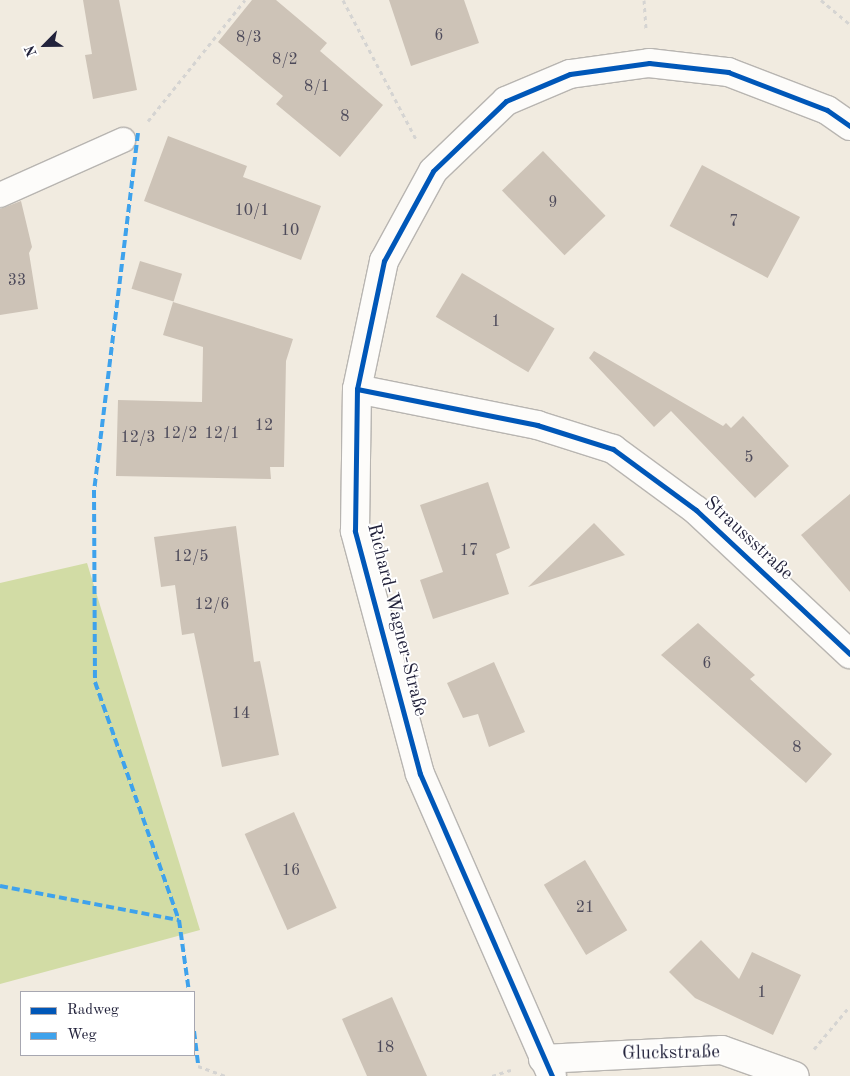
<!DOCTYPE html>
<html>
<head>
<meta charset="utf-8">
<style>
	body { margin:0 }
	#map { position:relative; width:850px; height:1076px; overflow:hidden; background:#f1ebe0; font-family:"Old Standard TT",serif }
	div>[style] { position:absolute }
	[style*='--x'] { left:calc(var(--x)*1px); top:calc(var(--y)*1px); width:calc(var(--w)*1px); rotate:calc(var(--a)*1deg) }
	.green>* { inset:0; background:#d2dca5 }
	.building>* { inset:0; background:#cdc3b7; transform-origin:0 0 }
	.path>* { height:3px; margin-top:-1.5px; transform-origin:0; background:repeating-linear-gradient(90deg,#d5d4d2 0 4px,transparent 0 8px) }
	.roads { filter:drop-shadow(1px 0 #b8b5b1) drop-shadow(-1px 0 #b8b5b1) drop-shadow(0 1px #b8b5b1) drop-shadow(0 -1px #b8b5b1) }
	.service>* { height:24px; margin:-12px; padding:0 12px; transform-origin:12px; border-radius:12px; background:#fdfcfa }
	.minor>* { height:28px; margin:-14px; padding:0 14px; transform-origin:14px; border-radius:14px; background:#fdfcfa }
	.quiet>* { height:4px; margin-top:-2px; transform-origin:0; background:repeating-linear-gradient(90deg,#3ea2ec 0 8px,transparent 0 12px) }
	.cycleway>* { height:5px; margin:-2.5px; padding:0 2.5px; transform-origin:2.5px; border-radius:2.5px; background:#0057b8 }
	span { translate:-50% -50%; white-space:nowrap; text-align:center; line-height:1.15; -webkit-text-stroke:4px #fff; paint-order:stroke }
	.number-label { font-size:16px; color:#4d4a5a }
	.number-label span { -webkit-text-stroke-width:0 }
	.street-label { font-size:19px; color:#22223b }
	.legend { position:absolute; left:20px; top:991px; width:175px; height:65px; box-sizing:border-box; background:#fff; border:1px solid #a7a7b1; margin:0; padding:6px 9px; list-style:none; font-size:15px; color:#22223b }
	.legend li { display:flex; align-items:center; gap:10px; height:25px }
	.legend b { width:25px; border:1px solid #a7a7b1 }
	.north { position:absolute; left:20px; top:20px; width:50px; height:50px; -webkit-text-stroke:4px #fff; paint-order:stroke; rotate:247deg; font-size:14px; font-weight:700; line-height:20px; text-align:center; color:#22223b }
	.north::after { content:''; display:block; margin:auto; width:18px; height:22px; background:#22223b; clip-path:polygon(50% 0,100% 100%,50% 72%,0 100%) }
</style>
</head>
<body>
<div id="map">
	<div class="green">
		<i style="clip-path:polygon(87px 563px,200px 930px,0 984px,0 583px)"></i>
	</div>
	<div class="building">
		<i style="clip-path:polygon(83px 0,119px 0,137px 90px,93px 99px,85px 55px,92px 54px)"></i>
		<i style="clip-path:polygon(252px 0,276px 0,327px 43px,320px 51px,383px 105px,340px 157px,276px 104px,283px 96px,218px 42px)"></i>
		<i style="clip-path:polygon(389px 0,464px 0,479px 43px,411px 66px)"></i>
		<i style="clip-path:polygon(168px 136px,247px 166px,243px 177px,321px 206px,301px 260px,144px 201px)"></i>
		<i style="left:543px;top:151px;width:90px;height:57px;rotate:46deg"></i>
		<i style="left:702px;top:165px;width:111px;height:69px;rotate:28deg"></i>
		<i style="clip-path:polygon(21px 201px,32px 247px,29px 253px,38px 309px,0 315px,0 209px)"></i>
		<i style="left:140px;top:261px;width:44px;height:29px;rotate:17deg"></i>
		<i style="left:462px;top:273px;width:108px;height:51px;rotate:31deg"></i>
		<i style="clip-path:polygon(173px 302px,293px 339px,286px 361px,284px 467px,270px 467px,271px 479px,116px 476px,118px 400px,202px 402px,203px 347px,163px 335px)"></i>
		<i style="clip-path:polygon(594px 351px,723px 426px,726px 423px,731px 428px,743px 416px,789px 466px,755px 498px,671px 411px,654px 427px,589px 358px)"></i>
		<i style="clip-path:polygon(488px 482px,510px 548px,496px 554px,509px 594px,433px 619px,420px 580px,443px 572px,420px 505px)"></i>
		<i style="clip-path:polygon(850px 494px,850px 592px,801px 535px)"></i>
		<i style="clip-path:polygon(594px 523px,625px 555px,528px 587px)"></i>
		<i style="clip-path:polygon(236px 526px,254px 662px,260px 661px,279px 755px,222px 767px,194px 633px,182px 635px,175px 585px,161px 587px,154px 537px)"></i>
		<i style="clip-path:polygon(698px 623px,755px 675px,750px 679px,832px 754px,806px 783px,661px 655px)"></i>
		<i style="clip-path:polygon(494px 662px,525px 732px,489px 747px,478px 714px,463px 718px,447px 683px)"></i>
		<i style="left:294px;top:812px;width:105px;height:54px;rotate:66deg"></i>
		<i style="left:585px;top:860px;width:82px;height:48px;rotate:59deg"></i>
		<i style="clip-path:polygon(701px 940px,739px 979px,752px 952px,801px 975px,773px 1035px,695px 998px,669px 972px)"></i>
		<i style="clip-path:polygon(392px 997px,427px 1076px,367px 1076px,342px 1019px)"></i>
	</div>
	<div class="path">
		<i style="--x:343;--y:0;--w:157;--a:62.3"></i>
		<i style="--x:644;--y:0;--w:29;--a:86"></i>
		<i style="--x:821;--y:0;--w:38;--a:40"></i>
		<i style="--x:148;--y:121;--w:155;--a:-51.3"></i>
		<i style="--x:814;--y:1049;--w:56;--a:-50.1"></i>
		<i style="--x:198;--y:1066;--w:29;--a:20"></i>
		<i style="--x:492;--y:1076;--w:20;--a:-18"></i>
	</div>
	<div class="roads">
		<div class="service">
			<i style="--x:0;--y:195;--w:135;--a:-24.1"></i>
		</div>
		<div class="minor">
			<i style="--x:357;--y:389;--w:184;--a:11.3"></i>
			<i style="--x:537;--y:425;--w:80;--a:17.5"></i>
			<i style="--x:613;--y:449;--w:103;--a:36.3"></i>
			<i style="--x:696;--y:510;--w:211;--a:43.1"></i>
			<i style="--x:543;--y:1059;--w:179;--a:-2.9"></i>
			<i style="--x:722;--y:1050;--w:77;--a:19.6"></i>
			<i style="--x:552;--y:1076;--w:330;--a:-113.6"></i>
			<i style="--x:420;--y:774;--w:252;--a:-105"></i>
			<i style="--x:355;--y:531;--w:142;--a:-89.2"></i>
			<i style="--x:357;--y:389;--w:131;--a:-78.1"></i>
			<i style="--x:384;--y:261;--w:102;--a:-61.4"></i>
			<i style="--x:433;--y:171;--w:101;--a:-43.8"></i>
			<i style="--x:506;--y:101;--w:69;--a:-22.9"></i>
			<i style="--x:570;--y:74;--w:80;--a:-7.9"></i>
			<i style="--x:649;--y:63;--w:80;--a:6.5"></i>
			<i style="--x:728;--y:72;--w:106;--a:21"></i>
			<i style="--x:827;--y:110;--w:28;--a:35"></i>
		</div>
	</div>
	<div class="quiet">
		<i style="--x:138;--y:133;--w:360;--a:97"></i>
		<i style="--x:94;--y:490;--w:192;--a:89.7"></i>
		<i style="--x:95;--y:682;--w:252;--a:70.6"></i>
		<i style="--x:179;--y:920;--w:73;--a:82.1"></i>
		<i style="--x:0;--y:886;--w:182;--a:10.8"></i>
		<i style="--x:194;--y:1031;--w:35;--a:83"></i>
	</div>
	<div class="cycleway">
		<i style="--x:357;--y:389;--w:184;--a:11.3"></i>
		<i style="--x:537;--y:425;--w:80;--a:17.5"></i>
		<i style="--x:613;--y:449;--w:103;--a:36.3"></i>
		<i style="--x:696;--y:510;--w:211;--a:43.1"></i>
		<i style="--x:552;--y:1076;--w:330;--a:-113.6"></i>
		<i style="--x:420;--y:774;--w:252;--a:-105"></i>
		<i style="--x:355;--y:531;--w:142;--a:-89.2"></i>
		<i style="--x:357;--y:389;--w:131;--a:-78.1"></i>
		<i style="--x:384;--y:261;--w:102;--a:-61.4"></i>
		<i style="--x:433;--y:171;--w:101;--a:-43.8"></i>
		<i style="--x:506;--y:101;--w:69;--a:-22.9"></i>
		<i style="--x:570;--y:74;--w:80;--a:-7.9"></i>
		<i style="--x:649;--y:63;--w:80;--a:6.5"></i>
		<i style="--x:728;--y:72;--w:106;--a:21"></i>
		<i style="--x:827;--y:110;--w:28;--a:35"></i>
	</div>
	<div class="number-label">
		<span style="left:439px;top:36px">6</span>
		<span style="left:249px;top:38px">8/3</span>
		<span style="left:285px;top:60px">8/2</span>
		<span style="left:317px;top:87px">8/1</span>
		<span style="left:345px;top:117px">8</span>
		<span style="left:553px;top:203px">9</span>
		<span style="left:252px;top:211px">10/1</span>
		<span style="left:734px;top:222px">7</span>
		<span style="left:290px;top:231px">10</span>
		<span style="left:17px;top:281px">33</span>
		<span style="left:496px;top:322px">1</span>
		<span style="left:264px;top:426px">12</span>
		<span style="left:180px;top:434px">12/2</span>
		<span style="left:222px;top:434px">12/1</span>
		<span style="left:138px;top:438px">12/3</span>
		<span style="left:749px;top:458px">5</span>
		<span style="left:469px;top:551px">17</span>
		<span style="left:191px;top:557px">12/5</span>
		<span style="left:212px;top:605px">12/6</span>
		<span style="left:707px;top:664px">6</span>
		<span style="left:241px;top:714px">14</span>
		<span style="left:797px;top:748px">8</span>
		<span style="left:291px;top:871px">16</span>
		<span style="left:585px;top:908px">21</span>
		<span style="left:762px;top:993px">1</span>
		<span style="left:385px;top:1048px">18</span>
	</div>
	<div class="street-label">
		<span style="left:748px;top:539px;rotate:43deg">Straussstraße</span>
		<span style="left:396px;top:620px;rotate:76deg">Richard-Wagner-Straße</span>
		<span style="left:671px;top:1054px;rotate:-1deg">Gluckstraße</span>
	</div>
	<ul class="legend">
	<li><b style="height:6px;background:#0057b8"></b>Radweg</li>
	<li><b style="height:6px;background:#3ea2ec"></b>Weg</li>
	</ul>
	<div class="north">N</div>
</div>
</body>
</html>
